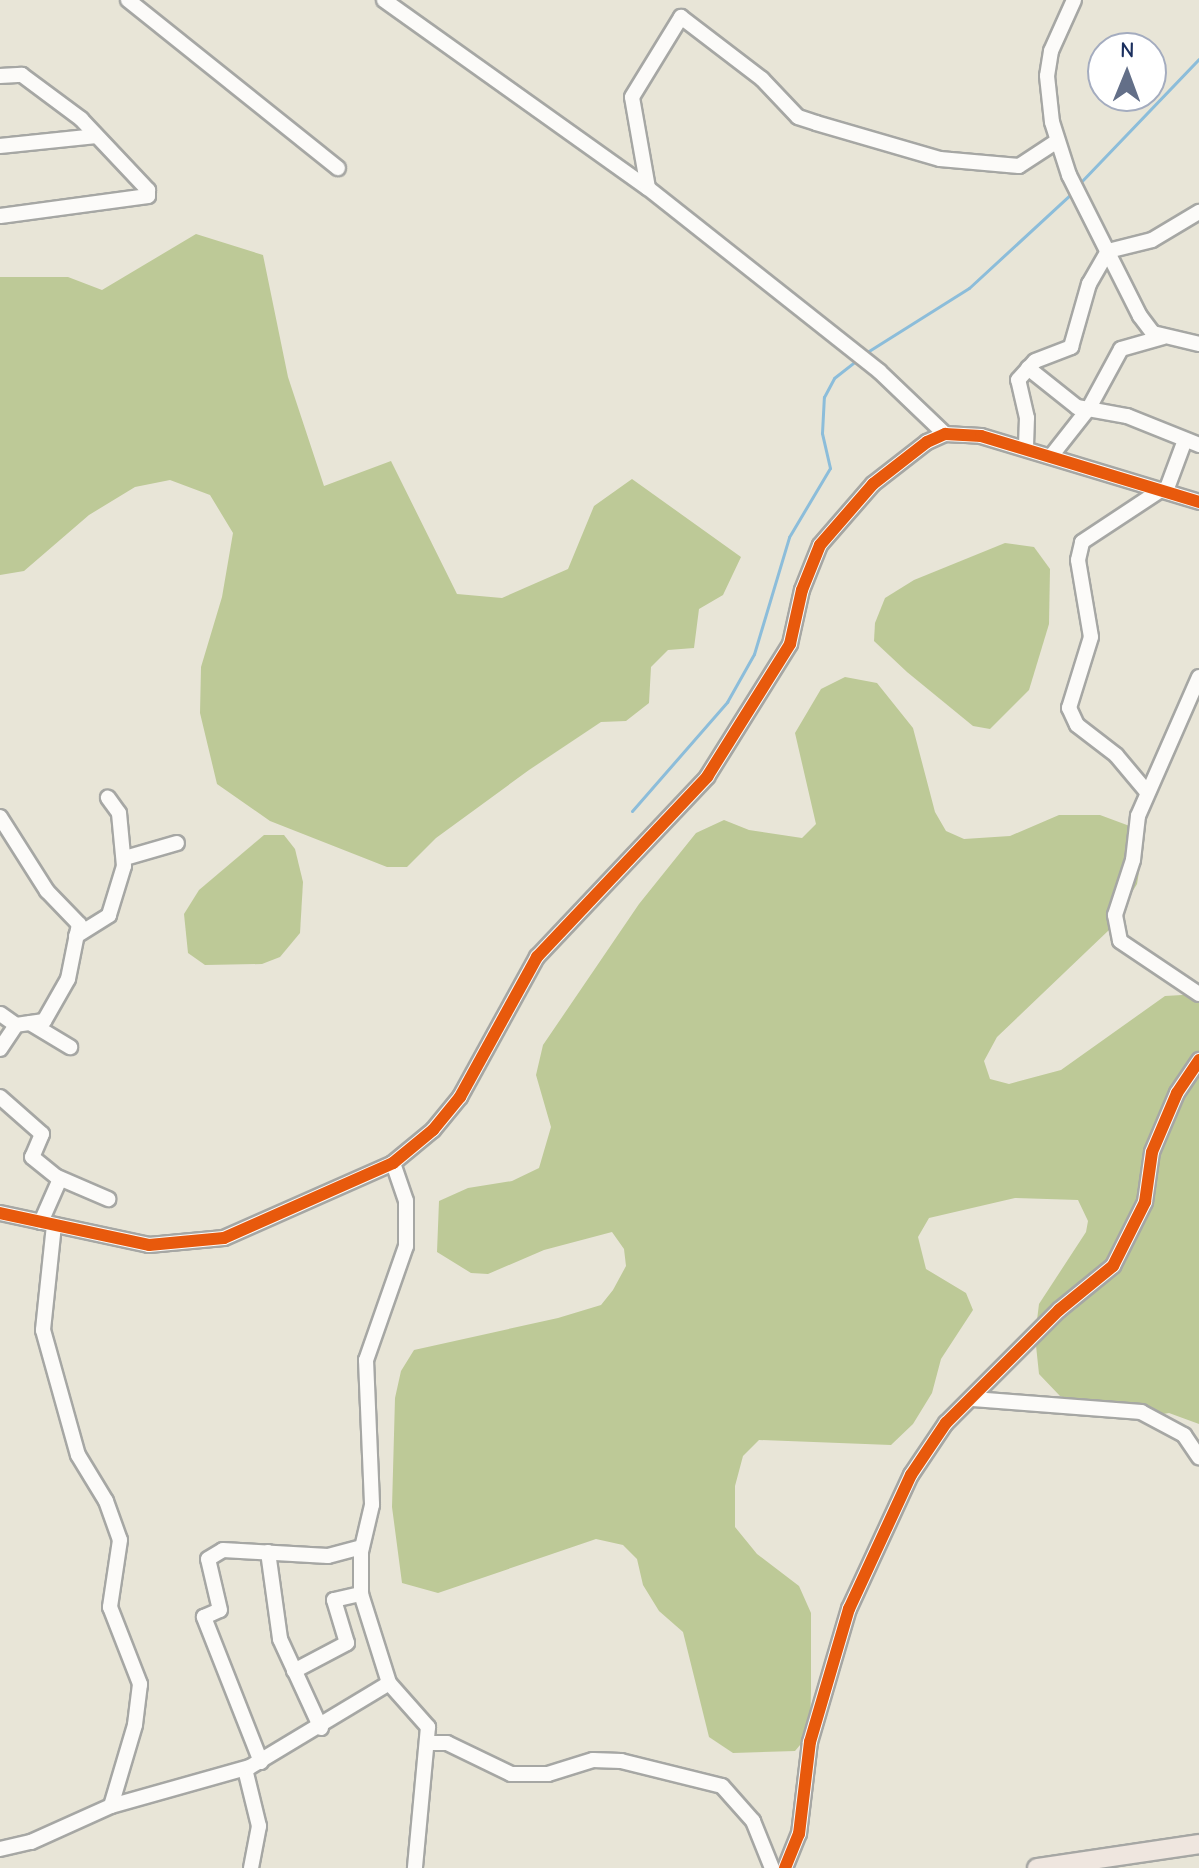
<!DOCTYPE html>
<html>
<head>
<meta charset="utf-8">
<style>
	body { margin:0 }
	#map { position:relative; width:1199px; height:1868px; overflow:hidden; background:#e8e5d7; font-family:"Comic Neue",sans-serif }
	div>[style] { position:absolute }
	[style*='--x'] { left:calc(var(--x)*1px); top:calc(var(--y)*1px); width:calc(var(--w)*1px); rotate:calc(var(--a)*1deg) }
	.forest>* { inset:0; background:#bdc997 }
	.stream>* { height:3px; margin:-1.5px; padding:0 1.5px; transform-origin:1.5px; border-radius:1.5px; background:#8cbdda }
	.roads { filter:drop-shadow(2px 0 #a6a7a4) drop-shadow(-2px 0 #a6a7a4) drop-shadow(0 2px #a6a7a4) drop-shadow(0 -2px #a6a7a4) }
	.minor>* { height:14px; margin:-7px; padding:0 7px; transform-origin:7px; border-radius:7px; background:#fcfbf9 }
	.major>* { height:18px; margin:-9px; padding:0 9px; transform-origin:9px; border-radius:9px; background:#efe6df }
	.cycleway>* { height:12px; margin:-6px; padding:0 6px; transform-origin:6px; border-radius:6px; background:#e8590c }
	span { translate:-50% -50%; white-space:nowrap; text-align:center; line-height:1.15; -webkit-text-stroke:8px #fff; paint-order:stroke }
	.north { position:absolute; left:1087px; top:32px; width:80px; height:80px; box-sizing:border-box; background:#fff; border:2px solid #a4acbf; border-radius:50%; rotate:1deg; font-size:22px; font-weight:700; line-height:32px; text-align:center; color:#1b2f5e }
	.north::after { content:''; display:block; margin:auto; width:28px; height:36px; background:#636f88; clip-path:polygon(50% 0,100% 100%,50% 72%,0 100%) }
</style>
</head>
<body>
<div id="map">
	<div class="forest">
		<i style="clip-path:polygon(196px 234px,263px 255px,288px 377px,324px 486px,391px 461px,457px 594px,502px 598px,568px 569px,594px 506px,632px 479px,741px 557px,723px 595px,699px 609px,694px 648px,668px 650px,651px 667px,649px 703px,626px 721px,601px 722px,529px 770px,436px 838px,407px 867px,387px 867px,270px 821px,217px 784px,200px 713px,201px 667px,222px 597px,233px 533px,210px 495px,170px 480px,135px 487px,89px 515px,24px 571px,0 575px,0 277px,68px 277px,102px 290px)"></i>
		<i style="clip-path:polygon(1005px 543px,1034px 547px,1050px 569px,1049px 624px,1029px 690px,990px 729px,973px 726px,907px 672px,874px 641px,875px 623px,885px 598px,914px 580px)"></i>
		<i style="clip-path:polygon(845px 677px,877px 683px,913px 728px,935px 812px,946px 831px,964px 839px,1010px 836px,1059px 815px,1100px 815px,1135px 828px,1141px 860px,1137px 884px,1109px 930px,997px 1037px,984px 1061px,990px 1079px,1009px 1084px,1061px 1070px,1165px 996px,1199px 994px,1199px 1424px,1169px 1413px,1139px 1418px,1094px 1409px,1060px 1396px,1039px 1374px,1035px 1336px,1039px 1304px,1086px 1232px,1088px 1221px,1078px 1200px,1015px 1198px,929px 1218px,918px 1237px,926px 1269px,966px 1293px,973px 1310px,941px 1359px,932px 1393px,913px 1424px,891px 1445px,759px 1440px,743px 1456px,735px 1486px,735px 1527px,757px 1554px,799px 1586px,811px 1613px,811px 1689px,810px 1733px,795px 1751px,733px 1753px,709px 1737px,683px 1632px,659px 1611px,643px 1585px,637px 1559px,623px 1545px,596px 1539px,438px 1593px,402px 1583px,392px 1507px,395px 1398px,401px 1371px,414px 1350px,558px 1318px,601px 1305px,613px 1290px,626px 1266px,624px 1249px,612px 1232px,544px 1250px,488px 1274px,471px 1273px,437px 1252px,439px 1201px,468px 1188px,512px 1181px,539px 1168px,551px 1127px,536px 1075px,543px 1045px,639px 904px,696px 833px,724px 820px,749px 830px,802px 838px,816px 824px,795px 733px,821px 689px)"></i>
		<i style="clip-path:polygon(264px 835px,284px 835px,295px 849px,303px 882px,300px 933px,280px 957px,262px 964px,205px 965px,188px 953px,184px 914px,199px 890px)"></i>
	</div>
	<div class="stream">
		<i style="--x:1079;--y:184;--w:173;--a:-46.2"></i>
		<i style="--x:864;--y:354;--w:124;--a:-32.2"></i>
		<i style="--x:969;--y:288;--w:140;--a:-42.7"></i>
		<i style="--x:632;--y:811;--w:145;--a:-48.9"></i>
		<i style="--x:727;--y:702;--w:55;--a:-60.6"></i>
		<i style="--x:754;--y:654;--w:122;--a:-73.3"></i>
		<i style="--x:789;--y:537;--w:80;--a:-59.3"></i>
		<i style="--x:830;--y:468;--w:36;--a:-103"></i>
		<i style="--x:822;--y:433;--w:36;--a:-87"></i>
		<i style="--x:824;--y:397;--w:21;--a:-62"></i>
		<i style="--x:834;--y:378;--w:31;--a:-38"></i>
	</div>
	<div class="roads">
		<div class="minor">
			<i style="--x:128;--y:0;--w:269;--a:38.7"></i>
			<i style="--x:384;--y:0;--w:324;--a:35.5"></i>
			<i style="--x:648;--y:188;--w:295;--a:38.4"></i>
			<i style="--x:879;--y:371;--w:91;--a:43.7"></i>
			<i style="--x:1074;--y:0;--w:56;--a:114.3"></i>
			<i style="--x:1051;--y:51;--w:25;--a:99"></i>
			<i style="--x:1047;--y:76;--w:46;--a:83.8"></i>
			<i style="--x:1052;--y:122;--w:56;--a:72.2"></i>
			<i style="--x:1069;--y:175;--w:158;--a:63.3"></i>
			<i style="--x:1140;--y:316;--w:21;--a:53"></i>
			<i style="--x:1153;--y:333;--w:47;--a:13.4"></i>
			<i style="--x:0;--y:76;--w:22;--a:-3"></i>
			<i style="--x:22;--y:75;--w:74;--a:36.7"></i>
			<i style="--x:81;--y:119;--w:98;--a:46.7"></i>
			<i style="--x:148;--y:190;--w:6;--a:90"></i>
			<i style="--x:148;--y:196;--w:149;--a:172.3"></i>
			<i style="--x:0;--y:146;--w:97;--a:-5.9"></i>
			<i style="--x:648;--y:188;--w:92;--a:-100"></i>
			<i style="--x:632;--y:97;--w:94;--a:-58.5"></i>
			<i style="--x:681;--y:17;--w:102;--a:37.4"></i>
			<i style="--x:762;--y:79;--w:52;--a:46.5"></i>
			<i style="--x:798;--y:117;--w:19;--a:18"></i>
			<i style="--x:816;--y:123;--w:129;--a:16.2"></i>
			<i style="--x:940;--y:159;--w:79;--a:5.1"></i>
			<i style="--x:1019;--y:166;--w:45;--a:-33.3"></i>
			<i style="--x:1028;--y:368;--w:63;--a:38.5"></i>
			<i style="--x:1077;--y:407;--w:51;--a:10.2"></i>
			<i style="--x:1127;--y:416;--w:78;--a:21.9"></i>
			<i style="--x:1026;--y:446;--w:28;--a:-88"></i>
			<i style="--x:1027;--y:418;--w:39;--a:-103"></i>
			<i style="--x:1018;--y:380;--w:25;--a:-48"></i>
			<i style="--x:1035;--y:361;--w:39;--a:-21"></i>
			<i style="--x:1071;--y:347;--w:66;--a:-74.1"></i>
			<i style="--x:1089;--y:284;--w:38;--a:-60"></i>
			<i style="--x:1108;--y:251;--w:45;--a:-14"></i>
			<i style="--x:1152;--y:240;--w:55;--a:-30.8"></i>
			<i style="--x:1052;--y:455;--w:60;--a:-51.8"></i>
			<i style="--x:1089;--y:408;--w:67;--a:-61.5"></i>
			<i style="--x:1121;--y:349;--w:44;--a:-15.9"></i>
			<i style="--x:1166;--y:491;--w:54;--a:-69.6"></i>
			<i style="--x:1199;--y:677;--w:152;--a:113.7"></i>
			<i style="--x:1138;--y:816;--w:44;--a:96.5"></i>
			<i style="--x:1133;--y:860;--w:58;--a:108.1"></i>
			<i style="--x:1115;--y:915;--w:26;--a:79"></i>
			<i style="--x:1120;--y:941;--w:95;--a:33.9"></i>
			<i style="--x:1147;--y:792;--w:48;--a:-130"></i>
			<i style="--x:1116;--y:755;--w:49;--a:-142.4"></i>
			<i style="--x:1077;--y:725;--w:19;--a:-115"></i>
			<i style="--x:1069;--y:708;--w:74;--a:-72.8"></i>
			<i style="--x:1091;--y:637;--w:78;--a:-99.6"></i>
			<i style="--x:1078;--y:560;--w:18;--a:-77"></i>
			<i style="--x:1082;--y:542;--w:95;--a:-33.4"></i>
			<i style="--x:0;--y:817;--w:88;--a:57.6"></i>
			<i style="--x:47;--y:891;--w:46;--a:45.9"></i>
			<i style="--x:79;--y:924;--w:56;--a:101.3"></i>
			<i style="--x:68;--y:979;--w:48;--a:119.7"></i>
			<i style="--x:44;--y:1021;--w:28;--a:172"></i>
			<i style="--x:16;--y:1025;--w:19;--a:-145"></i>
			<i style="--x:125;--y:858;--w:54;--a:-16.1"></i>
			<i style="--x:76;--y:936;--w:39;--a:-32"></i>
			<i style="--x:109;--y:915;--w:51;--a:-73"></i>
			<i style="--x:124;--y:866;--w:53;--a:-95.4"></i>
			<i style="--x:119;--y:813;--w:19;--a:-126"></i>
			<i style="--x:30;--y:1023;--w:47;--a:31"></i>
			<i style="--x:0;--y:1049;--w:29;--a:-56"></i>
			<i style="--x:0;--y:1097;--w:56;--a:41.4"></i>
			<i style="--x:42;--y:1134;--w:25;--a:113"></i>
			<i style="--x:32;--y:1157;--w:32;--a:39"></i>
			<i style="--x:57;--y:1177;--w:56;--a:23.3"></i>
			<i style="--x:393;--y:1163;--w:40;--a:71.1"></i>
			<i style="--x:406;--y:1201;--w:45;--a:90"></i>
			<i style="--x:406;--y:1246;--w:121;--a:109.3"></i>
			<i style="--x:366;--y:1360;--w:145;--a:87.6"></i>
			<i style="--x:372;--y:1505;--w:48;--a:103.2"></i>
			<i style="--x:361;--y:1552;--w:42;--a:90"></i>
			<i style="--x:361;--y:1594;--w:93;--a:72.5"></i>
			<i style="--x:389;--y:1683;--w:59;--a:48.4"></i>
			<i style="--x:428;--y:1727;--w:142;--a:95.3"></i>
			<i style="--x:0;--y:1213;--w:152;--a:12.1"></i>
			<i style="--x:149;--y:1245;--w:75;--a:-5.3"></i>
			<i style="--x:224;--y:1238;--w:185;--a:-23.9"></i>
			<i style="--x:393;--y:1163;--w:52;--a:-39.5"></i>
			<i style="--x:433;--y:1130;--w:43;--a:-50.7"></i>
			<i style="--x:460;--y:1097;--w:160;--a:-61.2"></i>
			<i style="--x:537;--y:957;--w:248;--a:-46.6"></i>
			<i style="--x:707;--y:777;--w:157;--a:-58"></i>
			<i style="--x:790;--y:644;--w:55;--a:-77.5"></i>
			<i style="--x:802;--y:590;--w:48;--a:-68.2"></i>
			<i style="--x:820;--y:545;--w:81;--a:-49"></i>
			<i style="--x:873;--y:484;--w:68;--a:-37.9"></i>
			<i style="--x:927;--y:442;--w:20;--a:-24"></i>
			<i style="--x:945;--y:434;--w:36;--a:3"></i>
			<i style="--x:981;--y:436;--w:228;--a:16.8"></i>
			<i style="--x:41;--y:1222;--w:47;--a:-66.2"></i>
			<i style="--x:54;--y:1225;--w:106;--a:96"></i>
			<i style="--x:43;--y:1330;--w:130;--a:74.4"></i>
			<i style="--x:78;--y:1455;--w:54;--a:58.7"></i>
			<i style="--x:106;--y:1501;--w:41;--a:70.3"></i>
			<i style="--x:120;--y:1540;--w:68;--a:98.5"></i>
			<i style="--x:110;--y:1607;--w:83;--a:68.7"></i>
			<i style="--x:140;--y:1684;--w:41;--a:97"></i>
			<i style="--x:135;--y:1725;--w:84;--a:106.5"></i>
			<i style="--x:973;--y:1399;--w:169;--a:4.4"></i>
			<i style="--x:1141;--y:1412;--w:49;--a:28.1"></i>
			<i style="--x:1184;--y:1435;--w:27;--a:56"></i>
			<i style="--x:268;--y:1552;--w:88;--a:82.1"></i>
			<i style="--x:280;--y:1639;--w:98;--a:65.3"></i>
			<i style="--x:294;--y:1671;--w:60;--a:-27.8"></i>
			<i style="--x:347;--y:1643;--w:45;--a:-106.8"></i>
			<i style="--x:334;--y:1600;--w:28;--a:-13"></i>
			<i style="--x:428;--y:1743;--w:19;--a:0"></i>
			<i style="--x:447;--y:1743;--w:71;--a:25.8"></i>
			<i style="--x:511;--y:1774;--w:37;--a:0"></i>
			<i style="--x:548;--y:1774;--w:47;--a:-17.3"></i>
			<i style="--x:593;--y:1760;--w:28;--a:2"></i>
			<i style="--x:621;--y:1761;--w:104;--a:13.9"></i>
			<i style="--x:722;--y:1786;--w:47;--a:48.5"></i>
			<i style="--x:753;--y:1821;--w:51;--a:68"></i>
			<i style="--x:261;--y:1762;--w:156;--a:-111.5"></i>
			<i style="--x:204;--y:1617;--w:17;--a:-24"></i>
			<i style="--x:220;--y:1610;--w:52;--a:-103.2"></i>
			<i style="--x:208;--y:1559;--w:17;--a:-31"></i>
			<i style="--x:223;--y:1550;--w:105;--a:3.3"></i>
			<i style="--x:328;--y:1556;--w:35;--a:-15"></i>
			<i style="--x:245;--y:1769;--w:59;--a:76.2"></i>
			<i style="--x:259;--y:1826;--w:43;--a:100.8"></i>
			<i style="--x:0;--y:1849;--w:32;--a:-13"></i>
			<i style="--x:31;--y:1842;--w:88;--a:-24.2"></i>
			<i style="--x:111;--y:1806;--w:144;--a:-15.7"></i>
			<i style="--x:250;--y:1767;--w:162;--a:-31.1"></i>
			<i style="--x:785;--y:1868;--w:37;--a:-68"></i>
			<i style="--x:799;--y:1834;--w:93;--a:-83.2"></i>
			<i style="--x:810;--y:1742;--w:139;--a:-73.7"></i>
			<i style="--x:849;--y:1609;--w:148;--a:-65.2"></i>
			<i style="--x:911;--y:1475;--w:63;--a:-56.1"></i>
			<i style="--x:946;--y:1423;--w:160;--a:-45"></i>
			<i style="--x:1059;--y:1310;--w:70;--a:-39.2"></i>
			<i style="--x:1113;--y:1266;--w:72;--a:-63.4"></i>
			<i style="--x:1145;--y:1202;--w:50;--a:-82"></i>
			<i style="--x:1152;--y:1152;--w:64;--a:-67"></i>
			<i style="--x:1177;--y:1093;--w:40;--a:-56"></i>
		</div>
		<div class="major">
			<i style="--x:1037;--y:1868;--w:164;--a:-8.4"></i>
		</div>
	</div>
	<div class="cycleway">
		<i style="--x:0;--y:1213;--w:152;--a:12.1"></i>
		<i style="--x:149;--y:1245;--w:75;--a:-5.3"></i>
		<i style="--x:224;--y:1238;--w:185;--a:-23.9"></i>
		<i style="--x:393;--y:1163;--w:52;--a:-39.5"></i>
		<i style="--x:433;--y:1130;--w:43;--a:-50.7"></i>
		<i style="--x:460;--y:1097;--w:160;--a:-61.2"></i>
		<i style="--x:537;--y:957;--w:248;--a:-46.6"></i>
		<i style="--x:707;--y:777;--w:157;--a:-58"></i>
		<i style="--x:790;--y:644;--w:55;--a:-77.5"></i>
		<i style="--x:802;--y:590;--w:48;--a:-68.2"></i>
		<i style="--x:820;--y:545;--w:81;--a:-49"></i>
		<i style="--x:873;--y:484;--w:68;--a:-37.9"></i>
		<i style="--x:927;--y:442;--w:20;--a:-24"></i>
		<i style="--x:945;--y:434;--w:36;--a:3"></i>
		<i style="--x:981;--y:436;--w:228;--a:16.8"></i>
		<i style="--x:785;--y:1868;--w:37;--a:-68"></i>
		<i style="--x:799;--y:1834;--w:93;--a:-83.2"></i>
		<i style="--x:810;--y:1742;--w:139;--a:-73.7"></i>
		<i style="--x:849;--y:1609;--w:148;--a:-65.2"></i>
		<i style="--x:911;--y:1475;--w:63;--a:-56.1"></i>
		<i style="--x:946;--y:1423;--w:160;--a:-45"></i>
		<i style="--x:1059;--y:1310;--w:70;--a:-39.2"></i>
		<i style="--x:1113;--y:1266;--w:72;--a:-63.4"></i>
		<i style="--x:1145;--y:1202;--w:50;--a:-82"></i>
		<i style="--x:1152;--y:1152;--w:64;--a:-67"></i>
		<i style="--x:1177;--y:1093;--w:40;--a:-56"></i>
	</div>
	<div class="north">N</div>
</div>
</body>
</html>
